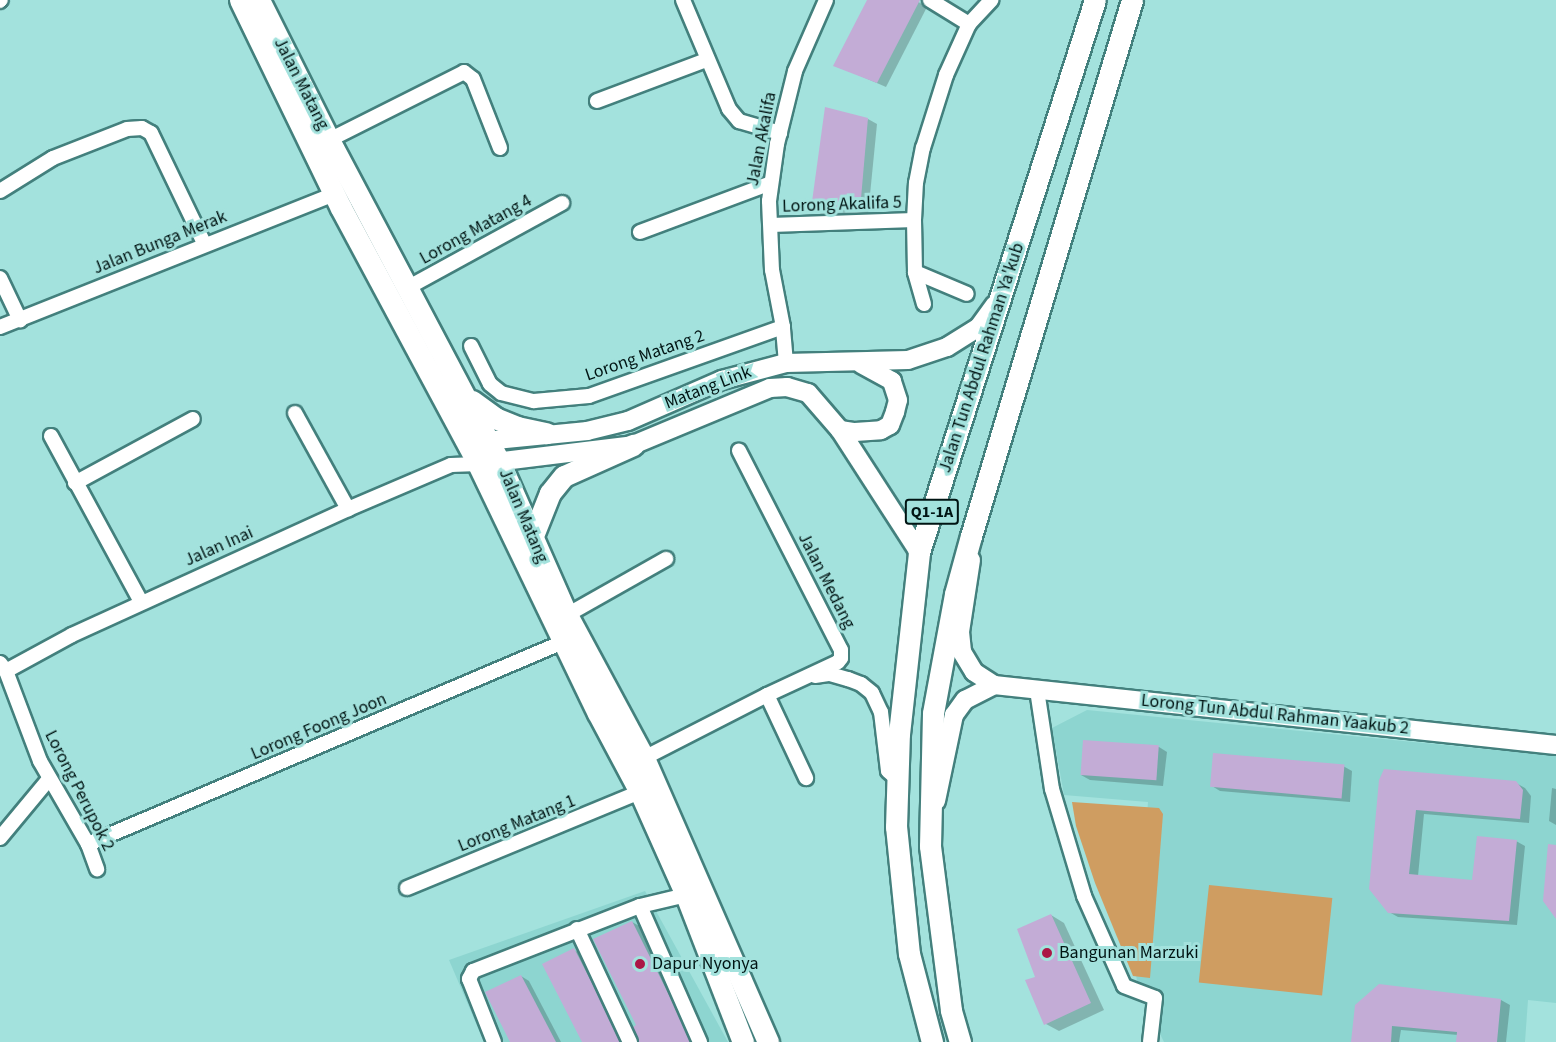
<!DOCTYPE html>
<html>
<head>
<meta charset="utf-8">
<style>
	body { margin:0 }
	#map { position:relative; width:1556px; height:1042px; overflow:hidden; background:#a3e2dd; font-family:"Source Sans 3",sans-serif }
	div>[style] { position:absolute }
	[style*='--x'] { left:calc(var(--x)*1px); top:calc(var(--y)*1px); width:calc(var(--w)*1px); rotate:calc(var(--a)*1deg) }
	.built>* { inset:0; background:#8dd5d0 }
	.green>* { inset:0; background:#cf9d61; transform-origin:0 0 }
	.shadow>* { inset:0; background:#0003 }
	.building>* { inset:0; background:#c3acd6; transform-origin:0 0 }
	.roads { filter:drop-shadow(2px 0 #43807d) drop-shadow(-2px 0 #43807d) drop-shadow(0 2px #43807d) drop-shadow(0 -2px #43807d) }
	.street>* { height:14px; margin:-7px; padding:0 7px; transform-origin:7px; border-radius:7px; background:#fff }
	.secondary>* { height:18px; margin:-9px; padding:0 9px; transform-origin:9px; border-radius:9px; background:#fff }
	.primary>* { height:21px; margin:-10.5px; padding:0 10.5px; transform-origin:10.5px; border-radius:10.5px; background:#fff }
	.dots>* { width:16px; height:16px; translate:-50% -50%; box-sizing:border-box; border:3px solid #a3e2dd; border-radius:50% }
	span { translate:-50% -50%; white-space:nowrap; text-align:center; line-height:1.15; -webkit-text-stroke:6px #a3e2dd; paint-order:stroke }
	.shield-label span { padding:2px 4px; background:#a3e2dd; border:2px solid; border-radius:4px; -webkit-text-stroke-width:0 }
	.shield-label { font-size:16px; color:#001413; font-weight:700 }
	.street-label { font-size:18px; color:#001413 }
	.poi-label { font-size:18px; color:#001413 }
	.left { translate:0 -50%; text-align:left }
</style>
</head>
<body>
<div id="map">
	<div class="built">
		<i style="clip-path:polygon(1087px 710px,1556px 756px,1556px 1003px,1528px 1000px,1525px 1042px,1164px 1042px,1139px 991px,1135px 970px,1148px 802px,1064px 795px,1052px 728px)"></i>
		<i style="clip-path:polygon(645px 891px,728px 1042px,484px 1042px,449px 960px)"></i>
	</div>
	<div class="green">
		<i style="clip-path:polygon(1072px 802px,1159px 808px,1163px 814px,1150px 978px,1133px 976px,1095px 883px,1076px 826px)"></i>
		<i style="left:1209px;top:885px;width:124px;height:98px;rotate:6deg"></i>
	</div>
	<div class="shadow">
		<i style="clip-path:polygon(869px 0,915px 0,927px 7px,886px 87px,835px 65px)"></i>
		<i style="clip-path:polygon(868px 119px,877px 124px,868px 215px,821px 214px,813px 209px)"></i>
		<i style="clip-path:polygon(1085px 741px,1159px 747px,1167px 752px,1163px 786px,1090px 780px,1081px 775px)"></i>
		<i style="clip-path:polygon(1343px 766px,1352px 771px,1350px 802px,1220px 791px,1212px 786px)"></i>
		<i style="clip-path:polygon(1381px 780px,1516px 783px,1525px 788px,1531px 796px,1529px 823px,1424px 814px,1418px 876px,1473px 882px,1516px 841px,1525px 846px,1517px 925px,1398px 917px,1389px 912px)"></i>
		<i style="clip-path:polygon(1552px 788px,1556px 789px,1556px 825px,1549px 821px)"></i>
		<i style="clip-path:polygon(1051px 915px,1064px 923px,1104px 1010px,1059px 1031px,1046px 1024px,1037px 978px)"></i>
		<i style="clip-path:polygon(632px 922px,641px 927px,697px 1042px,640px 1042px)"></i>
		<i style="clip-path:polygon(574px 950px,583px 955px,625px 1042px,584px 1042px)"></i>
		<i style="clip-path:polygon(521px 976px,529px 981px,561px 1042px,511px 1042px)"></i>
		<i style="clip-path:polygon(1501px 1000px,1510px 1005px,1506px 1042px,1457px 1042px,1458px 1035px,1401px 1030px,1399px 1042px,1352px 1042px,1356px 1006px)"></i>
	</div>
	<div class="building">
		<i style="clip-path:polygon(867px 0,920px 0,877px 83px,833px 66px)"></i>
		<i style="clip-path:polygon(825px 107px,868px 118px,860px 210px,811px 209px)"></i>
		<i style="left:1083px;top:740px;width:76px;height:35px;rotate:4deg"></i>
		<i style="left:1213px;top:753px;width:132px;height:34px;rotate:5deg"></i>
		<i style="clip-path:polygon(1384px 769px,1516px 781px,1523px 790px,1520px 819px,1416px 810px,1409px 874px,1472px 880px,1477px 836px,1517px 840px,1509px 921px,1388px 913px,1369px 889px,1379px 780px)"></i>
		<i style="clip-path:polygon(1548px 844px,1556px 845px,1556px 919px,1543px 901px)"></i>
		<i style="clip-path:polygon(1051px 914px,1091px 1003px,1044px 1025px,1025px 980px,1035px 977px,1017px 929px)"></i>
		<i style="clip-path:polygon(632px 921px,675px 1007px,690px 1042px,639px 1042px,633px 1027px,636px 1025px,593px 939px)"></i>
		<i style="clip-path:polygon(574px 948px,594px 987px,620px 1042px,582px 1042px,542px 964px)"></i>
		<i style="clip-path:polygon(521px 975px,556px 1042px,510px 1042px,485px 992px)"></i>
		<i style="clip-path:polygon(1379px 984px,1501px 999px,1497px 1042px,1456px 1042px,1457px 1032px,1392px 1026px,1391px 1042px,1351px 1042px,1355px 1005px)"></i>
	</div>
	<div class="roads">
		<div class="street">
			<i style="--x:683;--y:0;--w:118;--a:67.1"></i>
			<i style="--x:729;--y:109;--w:16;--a:50"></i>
			<i style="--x:739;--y:121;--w:43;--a:16.3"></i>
			<i style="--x:930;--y:0;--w:46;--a:31.6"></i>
			<i style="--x:0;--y:1;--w:1;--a:-45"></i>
			<i style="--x:597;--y:101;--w:116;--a:-20.6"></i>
			<i style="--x:329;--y:140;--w:151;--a:-26.7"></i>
			<i style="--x:464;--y:72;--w:11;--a:38"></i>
			<i style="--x:473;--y:79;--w:74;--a:68.6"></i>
			<i style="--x:0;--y:191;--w:62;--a:-31.9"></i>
			<i style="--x:53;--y:158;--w:79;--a:-21.4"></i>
			<i style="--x:127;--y:129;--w:15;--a:-4"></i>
			<i style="--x:142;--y:128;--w:10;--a:29"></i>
			<i style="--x:151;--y:133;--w:124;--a:64.3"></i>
			<i style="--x:771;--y:225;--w:143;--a:-2"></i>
			<i style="--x:640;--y:232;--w:140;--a:-20.5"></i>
			<i style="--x:915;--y:272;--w:56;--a:22.9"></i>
			<i style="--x:0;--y:278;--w:47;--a:64.5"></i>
			<i style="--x:407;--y:288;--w:177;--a:-28.7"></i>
			<i style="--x:924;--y:304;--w:33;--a:-106"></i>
			<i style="--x:915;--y:272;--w:52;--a:-91.1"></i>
			<i style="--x:914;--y:220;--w:37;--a:-87"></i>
			<i style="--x:916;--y:183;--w:36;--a:-79"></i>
			<i style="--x:923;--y:148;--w:77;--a:-72.5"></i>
			<i style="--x:946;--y:75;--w:56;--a:-65.7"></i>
			<i style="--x:969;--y:24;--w:33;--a:-47"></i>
			<i style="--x:0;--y:327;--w:360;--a:-21.7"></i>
			<i style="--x:471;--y:346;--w:42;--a:63.4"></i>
			<i style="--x:490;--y:384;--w:14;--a:39"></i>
			<i style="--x:501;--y:393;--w:34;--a:14"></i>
			<i style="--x:534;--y:401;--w:55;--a:-5.2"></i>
			<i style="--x:589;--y:396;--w:206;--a:-19.6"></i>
			<i style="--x:786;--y:363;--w:36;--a:-95"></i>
			<i style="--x:783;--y:327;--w:58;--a:-100.9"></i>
			<i style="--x:772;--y:270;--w:69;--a:-92.5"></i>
			<i style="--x:769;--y:201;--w:58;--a:-82"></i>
			<i style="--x:777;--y:144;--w:75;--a:-76.1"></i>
			<i style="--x:795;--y:71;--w:77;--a:-66.4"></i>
			<i style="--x:295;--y:413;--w:110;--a:61.1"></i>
			<i style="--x:51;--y:436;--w:189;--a:61.5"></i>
			<i style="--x:75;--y:483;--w:134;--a:-28.5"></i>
			<i style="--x:567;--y:615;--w:114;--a:-29.5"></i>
			<i style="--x:0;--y:663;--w:10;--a:53"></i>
			<i style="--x:6;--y:671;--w:96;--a:69.3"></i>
			<i style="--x:40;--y:761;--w:96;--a:60"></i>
			<i style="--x:88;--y:844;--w:27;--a:70"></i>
			<i style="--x:6;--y:671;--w:75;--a:-28.6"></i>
			<i style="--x:72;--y:635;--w:303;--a:-24.5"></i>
			<i style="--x:348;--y:509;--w:112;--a:-23.1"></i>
			<i style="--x:451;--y:465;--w:27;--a:-2"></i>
			<i style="--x:815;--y:676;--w:15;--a:-8"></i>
			<i style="--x:830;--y:674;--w:19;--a:16"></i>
			<i style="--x:848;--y:679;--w:14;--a:21"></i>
			<i style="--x:861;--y:684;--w:14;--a:39"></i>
			<i style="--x:872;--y:693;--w:21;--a:65"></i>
			<i style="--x:881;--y:712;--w:59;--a:83.2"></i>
			<i style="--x:888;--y:771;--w:11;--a:41"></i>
			<i style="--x:1037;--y:690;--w:100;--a:81.4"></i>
			<i style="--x:1052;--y:789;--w:112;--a:73.3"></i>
			<i style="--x:1084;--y:896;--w:98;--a:66"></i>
			<i style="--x:1124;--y:986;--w:33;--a:21"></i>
			<i style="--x:1155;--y:998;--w:44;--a:96.5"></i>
			<i style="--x:767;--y:695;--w:92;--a:64.8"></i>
			<i style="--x:644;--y:758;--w:138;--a:-27.1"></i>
			<i style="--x:767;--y:695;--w:78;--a:-24.9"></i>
			<i style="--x:838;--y:662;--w:5;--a:-53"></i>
			<i style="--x:841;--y:658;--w:8;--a:-90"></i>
			<i style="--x:841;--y:650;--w:224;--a:-117.1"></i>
			<i style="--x:0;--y:838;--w:77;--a:-50.3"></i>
			<i style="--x:88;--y:844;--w:516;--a:-23.04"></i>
			<i style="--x:407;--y:888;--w:252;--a:-22.4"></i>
			<i style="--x:640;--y:906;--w:149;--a:66.2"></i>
			<i style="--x:577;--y:929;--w:125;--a:64.9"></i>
			<i style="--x:494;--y:1042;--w:68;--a:-111.6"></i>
			<i style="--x:469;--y:979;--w:9;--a:-63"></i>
			<i style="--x:473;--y:971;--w:179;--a:-21.3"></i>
			<i style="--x:640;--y:906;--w:47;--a:-13.4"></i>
		</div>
		<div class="secondary">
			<i style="--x:840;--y:430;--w:15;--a:8"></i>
			<i style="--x:855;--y:432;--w:26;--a:-4"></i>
			<i style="--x:881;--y:430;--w:10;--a:-29"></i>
			<i style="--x:890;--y:425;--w:14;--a:-69"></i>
			<i style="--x:895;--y:412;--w:12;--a:-76"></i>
			<i style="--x:898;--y:400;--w:20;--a:-108"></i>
			<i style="--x:892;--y:381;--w:35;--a:-151"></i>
			<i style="--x:475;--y:442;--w:113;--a:-5.6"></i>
			<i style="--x:587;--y:431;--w:42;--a:-13.7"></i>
			<i style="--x:628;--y:421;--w:103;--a:-23.6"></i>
			<i style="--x:722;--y:380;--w:66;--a:-14.9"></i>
			<i style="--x:786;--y:363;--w:122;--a:-1.4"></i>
			<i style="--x:908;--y:360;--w:41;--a:-18.4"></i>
			<i style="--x:947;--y:347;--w:36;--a:-32"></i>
			<i style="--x:978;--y:328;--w:29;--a:-54"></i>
			<i style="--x:487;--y:463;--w:147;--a:-7"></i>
			<i style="--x:633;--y:445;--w:148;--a:-22.6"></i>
			<i style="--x:770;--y:388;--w:17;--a:-3"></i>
			<i style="--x:787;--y:387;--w:22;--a:16"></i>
			<i style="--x:808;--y:393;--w:49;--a:49.1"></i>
			<i style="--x:840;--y:430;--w:145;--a:57.1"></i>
			<i style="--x:971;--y:560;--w:73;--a:98.7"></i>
			<i style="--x:960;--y:632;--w:20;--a:84"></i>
			<i style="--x:962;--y:652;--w:23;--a:59"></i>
			<i style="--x:974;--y:672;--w:24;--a:33"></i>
			<i style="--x:994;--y:685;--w:565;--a:6.09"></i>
			<i style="--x:936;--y:801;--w:88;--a:-78.2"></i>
			<i style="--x:954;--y:715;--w:19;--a:-54"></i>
			<i style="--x:965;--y:700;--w:33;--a:-27"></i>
		</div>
		<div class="primary">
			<i style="--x:240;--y:0;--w:231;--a:64.1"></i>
			<i style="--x:341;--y:208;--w:290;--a:61.8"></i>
			<i style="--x:478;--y:464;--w:276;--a:64.3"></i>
			<i style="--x:598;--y:713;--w:89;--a:62"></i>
			<i style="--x:640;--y:792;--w:113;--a:65.9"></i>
			<i style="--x:686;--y:895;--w:158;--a:68.8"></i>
			<i style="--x:259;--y:0;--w:157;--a:63.4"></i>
			<i style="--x:329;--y:140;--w:363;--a:62.1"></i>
			<i style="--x:499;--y:461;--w:168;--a:66.2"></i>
			<i style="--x:567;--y:615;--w:162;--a:61.7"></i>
			<i style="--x:644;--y:758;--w:310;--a:66.4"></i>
			<i style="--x:472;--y:401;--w:29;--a:36"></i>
			<i style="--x:495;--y:418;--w:24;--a:22"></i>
			<i style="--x:517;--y:427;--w:30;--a:12"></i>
			<i style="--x:532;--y:538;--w:48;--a:-68.2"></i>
			<i style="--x:550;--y:493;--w:22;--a:-51"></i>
			<i style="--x:564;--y:476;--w:76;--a:-24.2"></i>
			<i style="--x:932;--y:1042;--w:91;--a:-104.6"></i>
			<i style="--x:909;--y:954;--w:128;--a:-95.8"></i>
			<i style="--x:896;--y:827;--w:93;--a:-88.2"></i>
			<i style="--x:899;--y:734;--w:183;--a:-83.7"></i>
			<i style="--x:919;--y:552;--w:579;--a:-72.32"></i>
			<i style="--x:960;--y:1042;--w:33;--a:-106"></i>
			<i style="--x:951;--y:1010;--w:165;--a:-97.3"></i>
			<i style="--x:930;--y:846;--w:133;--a:-88.7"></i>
			<i style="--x:933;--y:713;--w:121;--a:-79.5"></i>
			<i style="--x:955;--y:594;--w:60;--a:-74.6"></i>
			<i style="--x:971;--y:536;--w:560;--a:-73.28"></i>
		</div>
	</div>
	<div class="dots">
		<i style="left:1047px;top:953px;background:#ab1746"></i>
		<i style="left:640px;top:964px;background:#ab1746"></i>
	</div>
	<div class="shield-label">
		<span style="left:932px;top:512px">Q1-1A</span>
	</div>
	<div class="street-label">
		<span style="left:301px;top:84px;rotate:63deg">Jalan Matang</span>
		<span style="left:762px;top:139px;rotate:-79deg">Jalan Akalifa</span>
		<span style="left:842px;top:205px;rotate:-2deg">Lorong Akalifa 5</span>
		<span style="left:476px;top:230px;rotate:-29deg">Lorong Matang 4</span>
		<span style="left:160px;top:243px;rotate:-22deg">Jalan Bunga Merak</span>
		<span style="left:645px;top:356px;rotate:-19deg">Lorong Matang 2</span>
		<span style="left:982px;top:358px;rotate:-72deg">Jalan Tun Abdul Rahman Ya'kub</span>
		<span style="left:708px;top:388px;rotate:-21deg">Matang Link</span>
		<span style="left:523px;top:516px;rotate:67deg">Jalan Matang</span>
		<span style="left:219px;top:547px;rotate:-24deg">Jalan Inai</span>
		<span style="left:826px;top:581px;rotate:63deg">Jalan Medang</span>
		<span style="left:1275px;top:715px;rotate:6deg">Lorong Tun Abdul Rahman Yaakub 2</span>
		<span style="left:319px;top:727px;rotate:-23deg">Lorong Foong Joon</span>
		<span style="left:79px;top:791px;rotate:63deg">Lorong Perupok 2</span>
		<span style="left:517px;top:824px;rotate:-22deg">Lorong Matang 1</span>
	</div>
	<div class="poi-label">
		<span class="left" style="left:1059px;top:953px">Bangunan Marzuki</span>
		<span class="left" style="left:652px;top:964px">Dapur Nyonya</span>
	</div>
</div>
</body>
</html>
